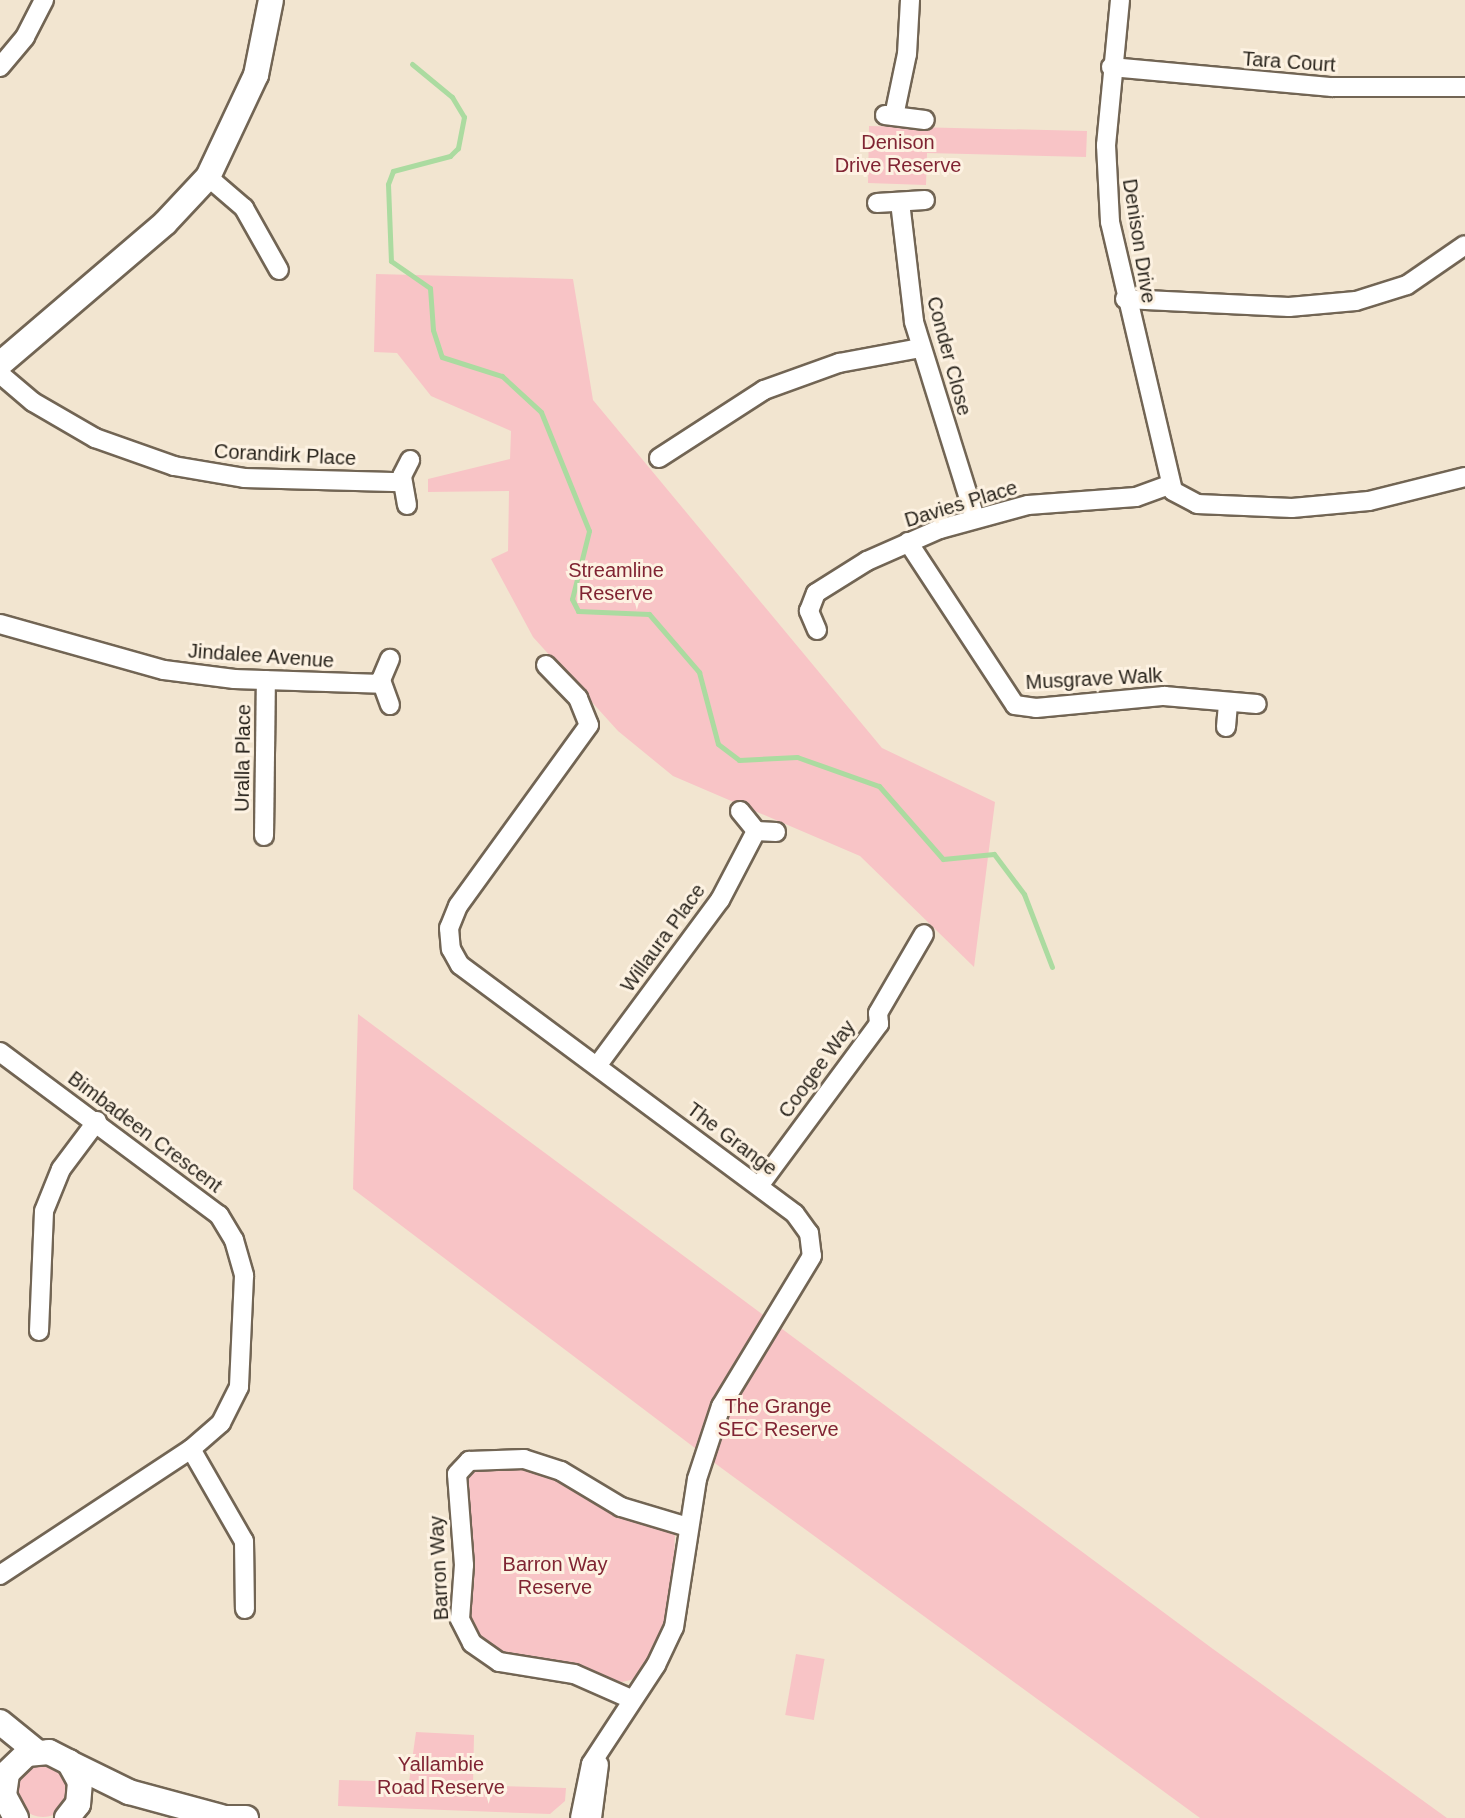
<!DOCTYPE html>
<html>
<head>
<meta charset="utf-8">
<style>
	body { margin:0 }
	#map { position:relative; width:1465px; height:1818px; overflow:hidden; background:#f2e5d0; font-family:Helvetica,sans-serif }
	div>[style] { position:absolute }
	[style*='--x'] { left:calc(var(--x)*1px); top:calc(var(--y)*1px); width:calc(var(--w)*1px); rotate:calc(var(--a)*1deg) }
	.green>* { inset:0; background:#f8c4c6; transform-origin:0 0 }
	.round { border-radius:50% }
	.stream>* { height:5px; margin:-2.5px; padding:0 2.5px; transform-origin:2.5px; border-radius:2.5px; background:#abdba0 }
	.roads { filter:drop-shadow(2px 0 #726554) drop-shadow(-2px 0 #726554) drop-shadow(0 2px #726554) drop-shadow(0 -2px #726554) }
	.street>* { height:18px; margin:-9px; padding:0 9px; transform-origin:9px; border-radius:9px; background:#fff }
	.secondary>* { height:24px; margin:-12px; padding:0 12px; transform-origin:12px; border-radius:12px; background:#fff }
	span { translate:-50% -50%; white-space:nowrap; text-align:center; line-height:1.15; -webkit-text-stroke:6px #fdf2e2; paint-order:stroke }
	.street-label { font-size:20px; color:#29241c }
	.park-label { font-size:20px; color:#802433 }
</style>
</head>
<body>
<div id="map">
	<div class="green">
		<i style="clip-path:polygon(869px 126px,1087px 131px,1086px 157px,927px 153px,926px 185px,868px 183px)"></i>
		<i style="clip-path:polygon(376px 274px,573px 279px,593px 400px,882px 748px,995px 802px,974px 967px,860px 856px,673px 776px,618px 731px,533px 637px,491px 559px,508px 551px,509px 491px,428px 492px,428px 479px,510px 459px,511px 431px,431px 396px,397px 353px,374px 352px)"></i>
		<i style="clip-path:polygon(358px 1014px,1213px 1649px,1447px 1818px,1200px 1818px,720px 1467px,353px 1189px)"></i>
		<i style="clip-path:polygon(511px 1464px,550px 1473px,619px 1514px,675px 1535px,672px 1603px,655px 1650px,635px 1679px,622px 1682px,550px 1660px,502px 1655px,477px 1637px,468px 1619px,464px 1475px,469px 1468px)"></i>
		<i style="left:796px;top:1654px;width:29px;height:62px;rotate:10deg"></i>
		<i style="clip-path:polygon(416px 1732px,474px 1735px,473px 1785px,566px 1788px,565px 1801px,550px 1814px,338px 1806px,339px 1780px,409px 1782px)"></i>
		<i class="round" style="left:16px;top:1763px;width:54px;height:54px"></i>
	</div>
	<div class="stream">
		<i style="--x:412;--y:64;--w:52;--a:39.5"></i>
		<i style="--x:452;--y:97;--w:23;--a:59"></i>
		<i style="--x:464;--y:117;--w:32;--a:101"></i>
		<i style="--x:458;--y:148;--w:11;--a:135"></i>
		<i style="--x:450;--y:156;--w:59;--a:165.3"></i>
		<i style="--x:393;--y:171;--w:14;--a:111"></i>
		<i style="--x:388;--y:184;--w:77;--a:87.8"></i>
		<i style="--x:391;--y:261;--w:47;--a:34.7"></i>
		<i style="--x:430;--y:288;--w:42;--a:85.9"></i>
		<i style="--x:433;--y:330;--w:28;--a:72"></i>
		<i style="--x:442;--y:357;--w:63;--a:17.6"></i>
		<i style="--x:502;--y:376;--w:53;--a:42.7"></i>
		<i style="--x:541;--y:412;--w:128;--a:68"></i>
		<i style="--x:589;--y:531;--w:70;--a:104"></i>
		<i style="--x:572;--y:599;--w:13;--a:63"></i>
		<i style="--x:578;--y:611;--w:71;--a:2.4"></i>
		<i style="--x:649;--y:614;--w:77;--a:49.2"></i>
		<i style="--x:699;--y:672;--w:74;--a:75.2"></i>
		<i style="--x:718;--y:744;--w:26;--a:37"></i>
		<i style="--x:739;--y:760;--w:58;--a:-3"></i>
		<i style="--x:797;--y:757;--w:87;--a:19.5"></i>
		<i style="--x:879;--y:786;--w:97;--a:48.8"></i>
		<i style="--x:943;--y:859;--w:51;--a:-5.6"></i>
		<i style="--x:994;--y:854;--w:50;--a:53.1"></i>
		<i style="--x:1024;--y:894;--w:78;--a:69"></i>
	</div>
	<div class="roads">
		<div class="street">
			<i style="--x:1120;--y:0;--w:146;--a:95.5"></i>
			<i style="--x:1106;--y:145;--w:77;--a:87"></i>
			<i style="--x:1110;--y:222;--w:276;--a:76.8"></i>
			<i style="--x:1173;--y:491;--w:27;--a:28"></i>
			<i style="--x:1197;--y:504;--w:95;--a:2.4"></i>
			<i style="--x:1292;--y:508;--w:77;--a:-5.2"></i>
			<i style="--x:1369;--y:501;--w:99;--a:-14"></i>
			<i style="--x:0;--y:67;--w:39;--a:-50"></i>
			<i style="--x:25;--y:37;--w:42;--a:-62.8"></i>
			<i style="--x:1111;--y:67;--w:222;--a:5.2"></i>
			<i style="--x:1332;--y:87;--w:133;--a:0"></i>
			<i style="--x:885;--y:115;--w:40;--a:7.1"></i>
			<i style="--x:894;--y:116;--w:63;--a:-78.2"></i>
			<i style="--x:907;--y:54;--w:54;--a:-86.8"></i>
			<i style="--x:208;--y:177;--w:48;--a:40.7"></i>
			<i style="--x:244;--y:208;--w:71;--a:60.6"></i>
			<i style="--x:900;--y:202;--w:121;--a:83.3"></i>
			<i style="--x:914;--y:322;--w:205;--a:72.7"></i>
			<i style="--x:877;--y:203;--w:48;--a:-3.6"></i>
			<i style="--x:1125;--y:299;--w:164;--a:2.8"></i>
			<i style="--x:1289;--y:307;--w:67;--a:-5.1"></i>
			<i style="--x:1356;--y:301;--w:53;--a:-17.4"></i>
			<i style="--x:1407;--y:285;--w:70;--a:-34.6"></i>
			<i style="--x:0;--y:374;--w:43;--a:40.3"></i>
			<i style="--x:33;--y:402;--w:72;--a:30.1"></i>
			<i style="--x:95;--y:438;--w:84;--a:19.5"></i>
			<i style="--x:174;--y:466;--w:71;--a:9.7"></i>
			<i style="--x:244;--y:478;--w:158;--a:1.5"></i>
			<i style="--x:659;--y:458;--w:125;--a:-32.9"></i>
			<i style="--x:764;--y:390;--w:80;--a:-19.8"></i>
			<i style="--x:839;--y:363;--w:82;--a:-10.5"></i>
			<i style="--x:407;--y:505;--w:29;--a:-100"></i>
			<i style="--x:402;--y:476;--w:18;--a:-63"></i>
			<i style="--x:908;--y:542;--w:195;--a:56.7"></i>
			<i style="--x:1015;--y:705;--w:21;--a:8"></i>
			<i style="--x:1036;--y:708;--w:129;--a:-5.4"></i>
			<i style="--x:1164;--y:696;--w:93;--a:4.9"></i>
			<i style="--x:0;--y:624;--w:170;--a:15.7"></i>
			<i style="--x:164;--y:670;--w:71;--a:7.3"></i>
			<i style="--x:234;--y:679;--w:147;--a:1.9"></i>
			<i style="--x:817;--y:630;--w:21;--a:-113"></i>
			<i style="--x:809;--y:611;--w:19;--a:-69"></i>
			<i style="--x:816;--y:593;--w:60;--a:-32.1"></i>
			<i style="--x:867;--y:561;--w:80;--a:-23.7"></i>
			<i style="--x:940;--y:529;--w:91;--a:-15.3"></i>
			<i style="--x:1028;--y:505;--w:108;--a:-4.2"></i>
			<i style="--x:1136;--y:497;--w:35;--a:-20"></i>
			<i style="--x:546;--y:665;--w:46;--a:45.9"></i>
			<i style="--x:578;--y:698;--w:29;--a:68"></i>
			<i style="--x:589;--y:725;--w:223;--a:125.9"></i>
			<i style="--x:458;--y:906;--w:24;--a:112"></i>
			<i style="--x:449;--y:928;--w:21;--a:85"></i>
			<i style="--x:451;--y:949;--w:18;--a:61"></i>
			<i style="--x:460;--y:965;--w:417;--a:36.6"></i>
			<i style="--x:795;--y:1214;--w:24;--a:54"></i>
			<i style="--x:809;--y:1233;--w:23;--a:83"></i>
			<i style="--x:812;--y:1256;--w:175;--a:121.2"></i>
			<i style="--x:721;--y:1406;--w:77;--a:108.2"></i>
			<i style="--x:697;--y:1479;--w:150;--a:98.8"></i>
			<i style="--x:674;--y:1627;--w:42;--a:115.3"></i>
			<i style="--x:656;--y:1665;--w:118;--a:123.3"></i>
			<i style="--x:591;--y:1764;--w:55;--a:101.5"></i>
			<i style="--x:390;--y:705;--w:27;--a:-110"></i>
			<i style="--x:381;--y:680;--w:23;--a:-67"></i>
			<i style="--x:1226;--y:727;--w:25;--a:-85"></i>
			<i style="--x:740;--y:811;--w:26;--a:51"></i>
			<i style="--x:756;--y:831;--w:20;--a:3"></i>
			<i style="--x:264;--y:836;--w:156;--a:-89.3"></i>
			<i style="--x:0;--y:1052;--w:273;--a:36.7"></i>
			<i style="--x:219;--y:1215;--w:29;--a:59"></i>
			<i style="--x:234;--y:1240;--w:37;--a:74"></i>
			<i style="--x:244;--y:1276;--w:111;--a:92.6"></i>
			<i style="--x:239;--y:1387;--w:40;--a:116.6"></i>
			<i style="--x:221;--y:1423;--w:40;--a:139"></i>
			<i style="--x:191;--y:1449;--w:229;--a:146.6"></i>
			<i style="--x:597;--y:1066;--w:207;--a:-53.5"></i>
			<i style="--x:720;--y:900;--w:78;--a:-62.4"></i>
			<i style="--x:759;--y:1186;--w:202;--a:-53.5"></i>
			<i style="--x:879;--y:1024;--w:11;--a:-95"></i>
			<i style="--x:878;--y:1013;--w:91;--a:-59.8"></i>
			<i style="--x:39;--y:1331;--w:120;--a:-87.6"></i>
			<i style="--x:44;--y:1211;--w:45;--a:-68"></i>
			<i style="--x:61;--y:1169;--w:60;--a:-53.1"></i>
			<i style="--x:191;--y:1449;--w:106;--a:60.1"></i>
			<i style="--x:244;--y:1541;--w:68;--a:89.2"></i>
			<i style="--x:631;--y:1699;--w:62;--a:-156.3"></i>
			<i style="--x:574;--y:1674;--w:76;--a:-170.9"></i>
			<i style="--x:499;--y:1662;--w:33;--a:-145"></i>
			<i style="--x:472;--y:1643;--w:27;--a:-117"></i>
			<i style="--x:460;--y:1619;--w:54;--a:-85.8"></i>
			<i style="--x:464;--y:1565;--w:91;--a:-94.4"></i>
			<i style="--x:457;--y:1474;--w:18;--a:-47"></i>
			<i style="--x:469;--y:1461;--w:55;--a:-2.1"></i>
			<i style="--x:524;--y:1459;--w:39;--a:18"></i>
			<i style="--x:561;--y:1471;--w:70;--a:31"></i>
			<i style="--x:621;--y:1507;--w:70;--a:16.6"></i>
			<i style="--x:592;--y:1818;--w:54;--a:-82.6"></i>
		</div>
		<div class="secondary">
			<i style="--x:0;--y:364;--w:217;--a:-40.5"></i>
			<i style="--x:165;--y:223;--w:63;--a:-46.9"></i>
			<i style="--x:208;--y:177;--w:113;--a:-64.8"></i>
			<i style="--x:256;--y:75;--w:76;--a:-78.7"></i>
			<i style="--x:0;--y:1722;--w:48;--a:39"></i>
			<i style="--x:70;--y:1763;--w:66;--a:26.2"></i>
			<i style="--x:129;--y:1792;--w:95;--a:15.2"></i>
			<i style="--x:16;--y:1818;--w:26;--a:-118"></i>
			<i style="--x:4;--y:1795;--w:22;--a:-82"></i>
			<i style="--x:7;--y:1773;--w:28;--a:-44"></i>
			<i style="--x:27;--y:1754;--w:22;--a:-5"></i>
			<i style="--x:49;--y:1752;--w:22;--a:27"></i>
			<i style="--x:69;--y:1762;--w:23;--a:61"></i>
			<i style="--x:80;--y:1782;--w:22;--a:95"></i>
			<i style="--x:78;--y:1804;--w:18;--a:128"></i>
			<i style="--x:204;--y:1818;--w:42;--a:0"></i>
		</div>
	</div>
	<div class="street-label">
		<span style="left:1289px;top:62px;rotate:4deg">Tara Court</span>
		<span style="left:1139px;top:241px;rotate:81deg">Denison Drive</span>
		<span style="left:949px;top:356px;rotate:75deg">Conder Close</span>
		<span style="left:285px;top:455px;rotate:3deg">Corandirk Place</span>
		<span style="left:961px;top:504px;rotate:-17deg">Davies Place</span>
		<span style="left:261px;top:656px;rotate:4deg">Jindalee Avenue</span>
		<span style="left:1094px;top:679px;rotate:-3deg">Musgrave Walk</span>
		<span style="left:243px;top:758px;rotate:-89deg">Uralla Place</span>
		<span style="left:663px;top:938px;rotate:-54deg">Willaura Place</span>
		<span style="left:817px;top:1069px;rotate:-54deg">Coogee Way</span>
		<span style="left:145px;top:1132px;rotate:37deg">Bimbadeen Crescent</span>
		<span style="left:732px;top:1139px;rotate:37deg">The Grange</span>
		<span style="left:439px;top:1568px;rotate:-93deg">Barron Way</span>
	</div>
	<div class="park-label">
		<span style="left:898px;top:154px">Denison<br>Drive Reserve</span>
		<span style="left:616px;top:582px">Streamline<br>Reserve</span>
		<span style="left:778px;top:1418px">The Grange<br>SEC Reserve</span>
		<span style="left:555px;top:1576px">Barron Way<br>Reserve</span>
		<span style="left:441px;top:1776px">Yallambie<br>Road Reserve</span>
	</div>
</div>
</body>
</html>
